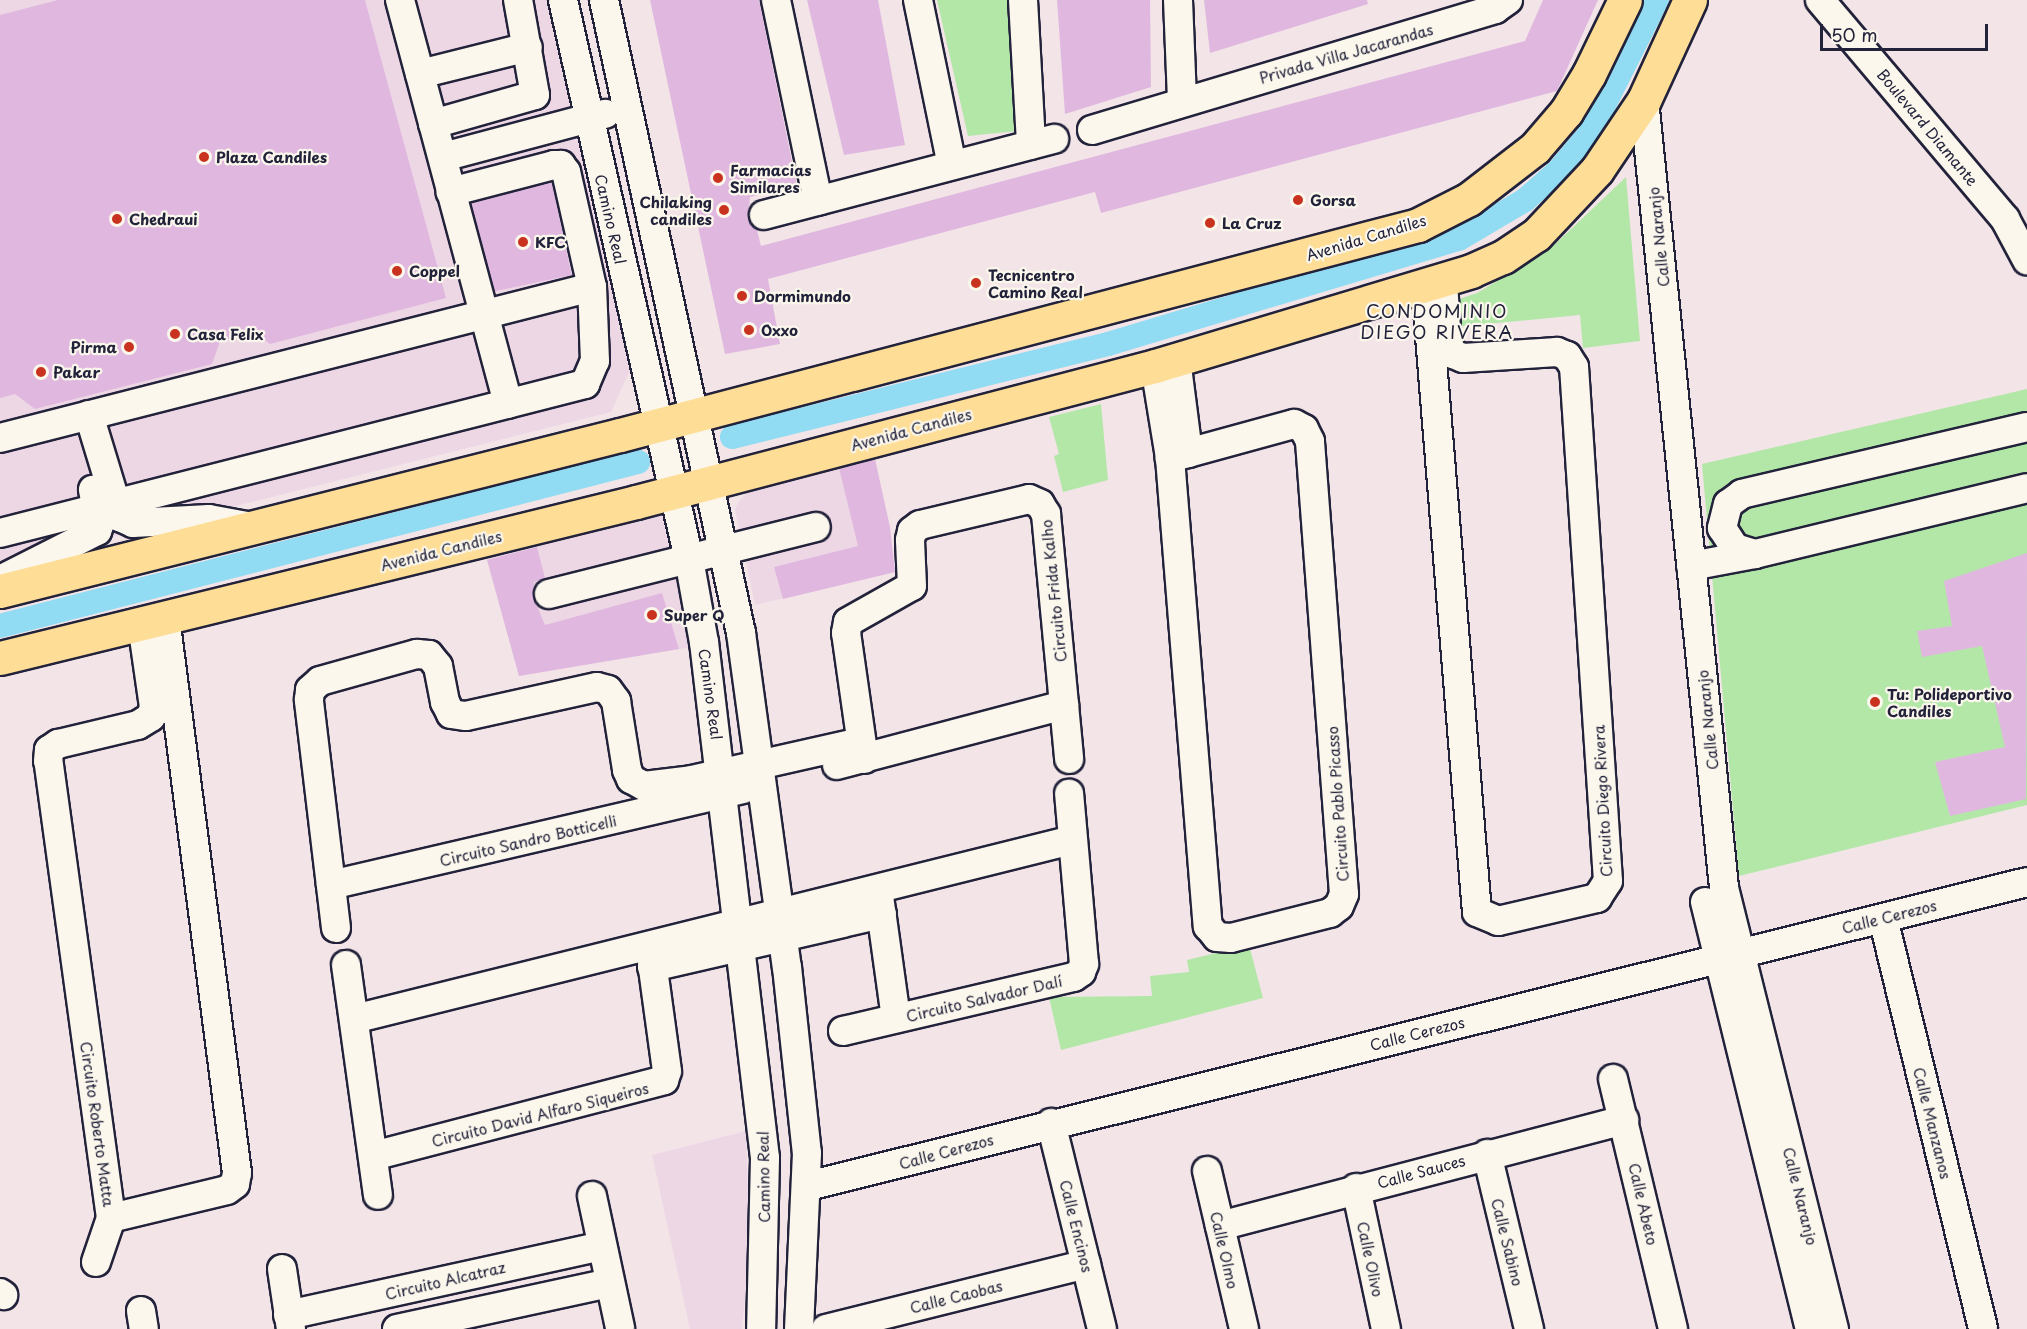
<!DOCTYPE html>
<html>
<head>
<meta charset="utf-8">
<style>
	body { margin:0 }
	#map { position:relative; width:2027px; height:1329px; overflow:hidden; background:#f3e4e8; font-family:"Playpen Sans",sans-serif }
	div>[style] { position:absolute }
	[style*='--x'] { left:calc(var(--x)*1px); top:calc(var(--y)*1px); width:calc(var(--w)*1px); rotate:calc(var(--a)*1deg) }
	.built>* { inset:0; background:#edd7e5 }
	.green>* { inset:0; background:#b3e7a8 }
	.canal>* { height:24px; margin:-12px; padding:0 12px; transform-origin:12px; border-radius:12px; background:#91dcf2 }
	.building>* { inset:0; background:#e0b8df; transform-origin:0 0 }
	.roads { filter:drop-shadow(2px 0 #22223b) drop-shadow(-2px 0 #22223b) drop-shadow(0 2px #22223b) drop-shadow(0 -2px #22223b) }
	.minor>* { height:28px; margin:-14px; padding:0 14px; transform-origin:14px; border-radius:14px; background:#fbf7ec }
	.major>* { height:33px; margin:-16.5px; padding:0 16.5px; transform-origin:16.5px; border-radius:16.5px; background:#fedd96 }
	.dots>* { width:16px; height:16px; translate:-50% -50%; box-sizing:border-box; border:3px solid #fbf7ec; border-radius:50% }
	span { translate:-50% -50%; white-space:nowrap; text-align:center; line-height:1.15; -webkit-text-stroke:4.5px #fbf7ec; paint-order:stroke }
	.street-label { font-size:15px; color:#22223b }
	.poi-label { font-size:15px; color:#22223b; font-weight:700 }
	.left { translate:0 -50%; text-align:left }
	.right { translate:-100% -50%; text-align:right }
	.quarter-label { font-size:18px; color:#22223b; letter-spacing:1.5px }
	.scale { position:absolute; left:1820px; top:24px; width:168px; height:27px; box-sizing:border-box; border:3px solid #22223b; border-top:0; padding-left:8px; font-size:18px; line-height:21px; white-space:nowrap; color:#22223b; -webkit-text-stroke:4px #fbf7ec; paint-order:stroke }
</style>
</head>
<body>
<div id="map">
	<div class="built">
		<i style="clip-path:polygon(0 0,546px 0,630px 370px,611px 412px,0 565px)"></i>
		<i style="clip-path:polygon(875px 459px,896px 572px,755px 605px,735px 509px,740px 500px,751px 489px)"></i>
		<i style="clip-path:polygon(661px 509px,691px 647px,519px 676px,486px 555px)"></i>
		<i style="clip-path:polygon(746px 1131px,749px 1253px,742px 1329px,690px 1329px,652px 1155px)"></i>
	</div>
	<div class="green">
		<i style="clip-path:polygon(937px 0,1009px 0,1019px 131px,968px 136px)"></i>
		<i style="clip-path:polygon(1626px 177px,1640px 341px,1583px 348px,1580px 315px,1455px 327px,1450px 302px,1477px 293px,1549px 250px)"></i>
		<i style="clip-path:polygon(2027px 389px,2027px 805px,1739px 876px,1702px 464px)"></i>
		<i style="clip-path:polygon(1101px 404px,1108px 480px,1063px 492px,1054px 456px,1059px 454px,1049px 417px)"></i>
		<i style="clip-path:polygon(1249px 945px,1263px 998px,1061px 1050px,1049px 997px,1152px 996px,1150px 976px,1189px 972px,1187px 960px)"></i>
	</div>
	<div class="canal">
		<i style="--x:732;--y:437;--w:387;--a:-13.9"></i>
		<i style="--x:1108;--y:344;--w:366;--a:-16.7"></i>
		<i style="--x:1459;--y:239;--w:77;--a:-30.6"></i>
		<i style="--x:1525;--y:200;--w:45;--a:-41.4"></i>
		<i style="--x:1559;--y:170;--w:48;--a:-50"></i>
		<i style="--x:1590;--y:133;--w:149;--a:-63.3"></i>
		<i style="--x:0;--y:626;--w:659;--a:-14.42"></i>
	</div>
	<div class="building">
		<i style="clip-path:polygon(58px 0,365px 0,446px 298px,270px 344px,254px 332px,220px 341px,212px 364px,35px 409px,15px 394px,0 398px,0 15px)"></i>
		<i style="clip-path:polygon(650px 0,759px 0,797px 186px,750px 197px,748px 219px,757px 230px,761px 246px,1525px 41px,1543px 0,1598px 0,1557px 91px,1101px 213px,1095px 192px,768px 279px,780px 344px,725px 354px)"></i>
		<i style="clip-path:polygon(807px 0,878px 0,905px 145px,844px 155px)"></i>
		<i style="clip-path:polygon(1057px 0,1150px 0,1151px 87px,1065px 114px)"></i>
		<i style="clip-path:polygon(1204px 0,1367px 0,1368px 4px,1210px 53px)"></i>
		<i style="left:552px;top:183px;width:94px;height:83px;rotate:78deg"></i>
		<i style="clip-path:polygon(875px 459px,890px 527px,895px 572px,783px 599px,774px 567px,858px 546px,839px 468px)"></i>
		<i style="clip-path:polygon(537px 547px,545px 578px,534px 582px,533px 597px,545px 625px,662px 593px,679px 649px,519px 676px,487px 560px)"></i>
		<i style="clip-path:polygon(2027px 553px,2026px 799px,1950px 816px,1935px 762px,2005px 747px,1982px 646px,1922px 657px,1917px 631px,1952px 626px,1944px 581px)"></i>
	</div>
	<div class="roads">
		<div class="minor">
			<i style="--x:400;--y:0;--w:418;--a:75"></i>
			<i style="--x:563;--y:0;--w:573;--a:77.3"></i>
			<i style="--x:689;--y:559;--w:84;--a:79.8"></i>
			<i style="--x:704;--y:642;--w:520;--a:83.26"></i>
			<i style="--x:765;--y:1158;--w:171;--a:91.3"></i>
			<i style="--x:604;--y:0;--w:648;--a:77.79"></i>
			<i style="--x:741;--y:633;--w:337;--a:82.2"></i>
			<i style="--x:787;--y:967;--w:187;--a:83.9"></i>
			<i style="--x:807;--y:1153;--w:176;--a:92.6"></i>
			<i style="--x:776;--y:0;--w:205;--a:78.2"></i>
			<i style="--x:918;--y:0;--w:168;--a:78.4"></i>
			<i style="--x:1023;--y:0;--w:145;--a:86.8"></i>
			<i style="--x:1178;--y:0;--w:101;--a:87.7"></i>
			<i style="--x:1820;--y:0;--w:287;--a:49.8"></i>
			<i style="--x:2005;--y:219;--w:47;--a:61.8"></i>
			<i style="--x:420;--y:74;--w:111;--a:-14"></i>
			<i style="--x:1644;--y:100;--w:792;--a:84.2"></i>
			<i style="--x:1724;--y:888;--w:455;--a:76"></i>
			<i style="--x:433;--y:124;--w:106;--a:-15.9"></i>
			<i style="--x:535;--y:95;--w:97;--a:-100.1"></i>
			<i style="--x:1092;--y:130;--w:421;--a:-16.7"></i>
			<i style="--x:1495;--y:9;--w:16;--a:-35"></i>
			<i style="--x:443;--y:157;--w:168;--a:-14.9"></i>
			<i style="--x:764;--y:215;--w:300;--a:-14.7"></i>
			<i style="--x:1426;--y:287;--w:627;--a:85.34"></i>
			<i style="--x:1477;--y:912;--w:23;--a:23"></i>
			<i style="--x:1498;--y:921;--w:102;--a:-13.1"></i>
			<i style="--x:1597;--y:898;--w:20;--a:-57"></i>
			<i style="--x:1608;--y:881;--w:515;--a:-93.78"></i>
			<i style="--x:1574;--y:367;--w:13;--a:-122"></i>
			<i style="--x:1567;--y:356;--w:11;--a:-158"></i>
			<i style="--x:1557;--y:352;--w:94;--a:176.3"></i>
			<i style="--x:1463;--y:358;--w:11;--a:-158"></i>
			<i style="--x:1453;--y:354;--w:13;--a:-119"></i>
			<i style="--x:1447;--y:343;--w:61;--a:-93.8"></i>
			<i style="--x:1176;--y:359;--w:95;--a:82.7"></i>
			<i style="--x:1155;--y:366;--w:93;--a:80.7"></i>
			<i style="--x:1170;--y:458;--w:470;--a:85.4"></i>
			<i style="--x:1208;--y:926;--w:14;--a:51"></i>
			<i style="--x:1217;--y:937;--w:14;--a:4"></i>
			<i style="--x:1231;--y:938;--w:102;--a:-14.2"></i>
			<i style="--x:1330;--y:913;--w:11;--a:-38"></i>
			<i style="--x:1339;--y:906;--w:13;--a:-67"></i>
			<i style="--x:1344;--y:894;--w:454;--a:-94.3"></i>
			<i style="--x:1310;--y:441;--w:13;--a:-117"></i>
			<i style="--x:1304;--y:429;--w:11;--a:-153"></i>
			<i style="--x:1294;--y:424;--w:129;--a:164.7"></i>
			<i style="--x:89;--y:415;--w:107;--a:73.1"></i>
			<i style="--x:120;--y:517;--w:14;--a:25"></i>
			<i style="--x:133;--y:523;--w:76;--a:-3"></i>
			<i style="--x:209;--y:519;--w:44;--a:10.5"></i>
			<i style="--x:2027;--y:427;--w:293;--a:166.8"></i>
			<i style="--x:1742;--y:494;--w:17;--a:144"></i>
			<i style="--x:1728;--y:504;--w:25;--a:104"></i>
			<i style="--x:1722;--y:528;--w:24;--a:57"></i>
			<i style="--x:1735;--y:548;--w:21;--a:17"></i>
			<i style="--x:1755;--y:554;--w:280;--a:-13.6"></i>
			<i style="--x:0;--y:438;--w:611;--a:-14.31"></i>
			<i style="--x:0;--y:533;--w:604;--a:-14.29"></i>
			<i style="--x:585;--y:384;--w:25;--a:-67"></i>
			<i style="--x:595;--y:361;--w:74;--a:-92.3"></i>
			<i style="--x:592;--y:287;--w:118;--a:-102.7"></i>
			<i style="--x:566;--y:172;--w:9;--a:-126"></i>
			<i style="--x:561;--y:165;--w:7;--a:180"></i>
			<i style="--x:554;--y:165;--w:107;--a:165.4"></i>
			<i style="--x:1691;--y:566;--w:65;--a:-10.6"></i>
			<i style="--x:0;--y:580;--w:109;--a:-26.8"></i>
			<i style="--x:97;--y:531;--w:9;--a:-69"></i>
			<i style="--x:100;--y:523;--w:34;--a:-102"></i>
			<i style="--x:549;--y:594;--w:275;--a:-14.1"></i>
			<i style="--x:864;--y:759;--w:127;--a:-98.1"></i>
			<i style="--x:846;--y:633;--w:11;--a:-80"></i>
			<i style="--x:848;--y:622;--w:73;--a:-29.4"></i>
			<i style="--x:912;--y:586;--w:46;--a:-92.5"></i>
			<i style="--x:910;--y:540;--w:9;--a:-77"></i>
			<i style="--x:912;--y:531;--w:10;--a:-37"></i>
			<i style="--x:920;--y:525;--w:112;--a:-13.4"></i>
			<i style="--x:1029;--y:499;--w:12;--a:24"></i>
			<i style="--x:1040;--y:504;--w:12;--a:59"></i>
			<i style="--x:1046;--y:514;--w:246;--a:84.6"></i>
			<i style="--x:837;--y:765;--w:235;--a:-14.8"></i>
			<i style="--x:331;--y:885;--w:423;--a:-13.1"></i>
			<i style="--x:879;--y:896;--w:123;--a:82.1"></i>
			<i style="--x:1705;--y:902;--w:440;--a:76.2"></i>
			<i style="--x:1883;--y:918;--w:423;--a:76.3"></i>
			<i style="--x:336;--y:928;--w:230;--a:-96.8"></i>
			<i style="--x:309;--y:700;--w:10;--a:-84"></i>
			<i style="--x:310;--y:690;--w:13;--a:-42"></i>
			<i style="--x:320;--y:681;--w:101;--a:-15.6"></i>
			<i style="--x:417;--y:654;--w:12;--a:5"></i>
			<i style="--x:429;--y:655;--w:14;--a:51"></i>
			<i style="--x:438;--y:666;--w:37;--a:79"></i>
			<i style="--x:445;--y:702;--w:13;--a:63"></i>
			<i style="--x:451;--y:714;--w:15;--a:8"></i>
			<i style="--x:466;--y:716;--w:134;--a:-12.5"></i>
			<i style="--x:597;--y:687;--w:11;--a:15"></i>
			<i style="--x:608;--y:690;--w:14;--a:54"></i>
			<i style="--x:616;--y:701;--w:70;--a:80.9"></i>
			<i style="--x:627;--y:770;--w:10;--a:66"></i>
			<i style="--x:631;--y:779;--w:15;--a:28"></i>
			<i style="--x:644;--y:786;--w:48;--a:-7.1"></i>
			<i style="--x:692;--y:780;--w:173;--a:-12.7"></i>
			<i style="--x:346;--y:965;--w:232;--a:82.1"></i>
			<i style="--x:652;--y:967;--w:236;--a:-13"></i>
			<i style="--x:354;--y:1019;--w:740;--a:-14"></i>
			<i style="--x:843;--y:1031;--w:237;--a:-13.2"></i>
			<i style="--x:1074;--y:977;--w:9;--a:-36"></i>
			<i style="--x:1081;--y:972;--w:9;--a:-69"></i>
			<i style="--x:1084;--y:964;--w:171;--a:-95"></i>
			<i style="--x:1613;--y:1079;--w:257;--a:76.5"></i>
			<i style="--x:1051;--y:1123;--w:212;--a:76.1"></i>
			<i style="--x:1487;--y:1154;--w:180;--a:76.5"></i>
			<i style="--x:373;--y:1156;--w:301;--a:-14.6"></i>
			<i style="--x:664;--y:1080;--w:9;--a:-72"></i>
			<i style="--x:667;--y:1071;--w:125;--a:-97.8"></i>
			<i style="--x:1207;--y:1171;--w:162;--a:76.8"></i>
			<i style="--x:808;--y:1186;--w:1256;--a:-14"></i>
			<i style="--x:1356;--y:1188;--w:144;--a:78"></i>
			<i style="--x:592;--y:1196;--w:135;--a:78"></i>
			<i style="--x:111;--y:1218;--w:119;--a:-13.6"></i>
			<i style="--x:227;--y:1190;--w:10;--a:-37"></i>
			<i style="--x:235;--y:1184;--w:11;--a:-80"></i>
			<i style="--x:237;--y:1173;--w:560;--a:-97.39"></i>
			<i style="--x:1220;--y:1226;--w:418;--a:-14.7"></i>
			<i style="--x:96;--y:1262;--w:46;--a:-71.2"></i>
			<i style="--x:111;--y:1218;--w:461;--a:-97.8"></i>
			<i style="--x:48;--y:761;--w:11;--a:-85"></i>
			<i style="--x:49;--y:750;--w:11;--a:-34"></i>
			<i style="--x:58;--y:744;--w:82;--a:-13.4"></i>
			<i style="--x:138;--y:725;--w:15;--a:-32"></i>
			<i style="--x:151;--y:717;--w:10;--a:-73"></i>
			<i style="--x:154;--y:707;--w:84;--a:-98.2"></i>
			<i style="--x:282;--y:1269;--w:61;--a:81.5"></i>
			<i style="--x:0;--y:1293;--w:4;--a:34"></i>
			<i style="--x:141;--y:1311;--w:18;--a:81"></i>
			<i style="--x:288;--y:1315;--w:321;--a:-12.4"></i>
			<i style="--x:397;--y:1329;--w:218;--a:-12.2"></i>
			<i style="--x:826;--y:1329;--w:268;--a:-14"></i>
		</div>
		<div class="major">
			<i style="--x:0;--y:591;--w:639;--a:-14.12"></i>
			<i style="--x:620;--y:435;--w:825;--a:-14.74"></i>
			<i style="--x:1418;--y:225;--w:57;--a:-27"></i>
			<i style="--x:1469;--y:199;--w:83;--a:-37.7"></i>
			<i style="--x:1535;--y:148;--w:48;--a:-49.3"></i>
			<i style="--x:1566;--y:112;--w:44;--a:-58.8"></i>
			<i style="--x:1589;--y:74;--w:82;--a:-64.1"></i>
			<i style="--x:0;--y:658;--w:655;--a:-13.78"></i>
			<i style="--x:636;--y:502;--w:537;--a:-14.68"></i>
			<i style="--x:1155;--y:366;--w:330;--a:-16.7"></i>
			<i style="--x:1471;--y:271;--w:35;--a:-24"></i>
			<i style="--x:1503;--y:257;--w:40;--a:-34"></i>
			<i style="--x:1536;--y:235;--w:89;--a:-46.8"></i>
			<i style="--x:1597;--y:170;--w:84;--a:-56.1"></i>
			<i style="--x:1644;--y:100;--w:110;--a:-65.3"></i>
		</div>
	</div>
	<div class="dots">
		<i style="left:204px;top:157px;background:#c8321e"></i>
		<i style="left:718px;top:178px;background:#c8321e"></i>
		<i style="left:1298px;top:200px;background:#c8321e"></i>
		<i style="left:724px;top:210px;background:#c8321e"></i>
		<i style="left:117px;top:219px;background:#c8321e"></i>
		<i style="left:1210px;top:223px;background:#c8321e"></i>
		<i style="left:523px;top:242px;background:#c8321e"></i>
		<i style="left:397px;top:271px;background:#c8321e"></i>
		<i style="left:976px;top:283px;background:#c8321e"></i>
		<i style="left:742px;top:296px;background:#c8321e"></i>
		<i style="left:749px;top:330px;background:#c8321e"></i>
		<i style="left:175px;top:334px;background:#c8321e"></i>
		<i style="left:129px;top:347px;background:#c8321e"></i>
		<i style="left:41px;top:372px;background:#c8321e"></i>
		<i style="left:652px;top:615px;background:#c8321e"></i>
		<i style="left:1875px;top:702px;background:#c8321e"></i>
	</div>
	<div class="street-label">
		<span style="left:1346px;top:53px;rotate:-16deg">Privada Villa Jacarandas</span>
		<span style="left:1928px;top:127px;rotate:50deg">Boulevard Diamante</span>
		<span style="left:611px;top:219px;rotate:77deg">Camino Real</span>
		<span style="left:1366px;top:237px;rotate:-17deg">Avenida Candiles</span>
		<span style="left:1658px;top:237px;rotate:-96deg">Calle Naranjo</span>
		<span style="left:911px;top:429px;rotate:-15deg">Avenida Candiles</span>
		<span style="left:441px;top:550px;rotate:-14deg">Avenida Candiles</span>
		<span style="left:1053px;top:591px;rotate:-96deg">Circuito Frida Kalho</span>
		<span style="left:711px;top:694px;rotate:82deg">Camino Real</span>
		<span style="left:1707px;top:720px;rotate:-96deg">Calle Naranjo</span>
		<span style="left:1602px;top:801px;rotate:-93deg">Circuito Diego Rivera</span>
		<span style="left:1337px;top:804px;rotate:-94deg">Circuito Pablo Picasso</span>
		<span style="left:528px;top:840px;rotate:-13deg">Circuito Sandro Botticelli</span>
		<span style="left:1889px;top:916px;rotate:-14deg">Calle Cerezos</span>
		<span style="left:984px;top:998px;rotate:-13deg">Circuito Salvador Dalí</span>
		<span style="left:1417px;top:1033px;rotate:-14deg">Calle Cerezos</span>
		<span style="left:540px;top:1114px;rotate:-14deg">Circuito David Alfaro Siqueiros</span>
		<span style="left:1933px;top:1123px;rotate:76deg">Calle Manzanos</span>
		<span style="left:98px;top:1124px;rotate:82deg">Circuito Roberto Matta</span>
		<span style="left:946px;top:1151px;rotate:-15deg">Calle Cerezos</span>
		<span style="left:1421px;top:1171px;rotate:-15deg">Calle Sauces</span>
		<span style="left:763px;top:1177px;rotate:-91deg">Camino Real</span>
		<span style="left:1801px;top:1196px;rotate:76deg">Calle Naranjo</span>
		<span style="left:1644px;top:1204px;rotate:77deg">Calle Abeto</span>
		<span style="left:1077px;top:1226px;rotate:76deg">Calle Encinos</span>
		<span style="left:1508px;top:1242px;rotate:76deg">Calle Sabino</span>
		<span style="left:1225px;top:1250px;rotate:77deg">Calle Olmo</span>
		<span style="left:1371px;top:1259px;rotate:78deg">Calle Olivo</span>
		<span style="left:445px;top:1280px;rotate:-13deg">Circuito Alcatraz</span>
		<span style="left:956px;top:1296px;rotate:-14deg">Calle Caobas</span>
	</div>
	<div class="poi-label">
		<span class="left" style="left:216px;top:157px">Plaza Candiles</span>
		<span class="left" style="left:730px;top:178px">Farmacias<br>Similares</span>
		<span class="left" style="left:1310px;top:200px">Gorsa</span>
		<span class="right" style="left:712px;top:210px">Chilaking<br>candiles</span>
		<span class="left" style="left:129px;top:219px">Chedraui</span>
		<span class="left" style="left:1222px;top:223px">La Cruz</span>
		<span class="left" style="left:535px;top:242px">KFC</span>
		<span class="left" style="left:409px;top:271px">Coppel</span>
		<span class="left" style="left:988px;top:283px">Tecnicentro<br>Camino Real</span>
		<span class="left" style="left:754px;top:296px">Dormimundo</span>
		<span class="left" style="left:761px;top:330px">Oxxo</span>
		<span class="left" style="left:187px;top:334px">Casa Felix</span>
		<span class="right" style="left:117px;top:347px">Pirma</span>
		<span class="left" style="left:53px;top:372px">Pakar</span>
		<span class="left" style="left:664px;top:615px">Super Q</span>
		<span class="left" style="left:1887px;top:702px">Tu: Polideportivo<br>Candiles</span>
	</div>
	<div class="quarter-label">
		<span style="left:1437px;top:322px">CONDOMINIO<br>DIEGO RIVERA</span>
	</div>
	<div class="scale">50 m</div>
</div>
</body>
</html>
